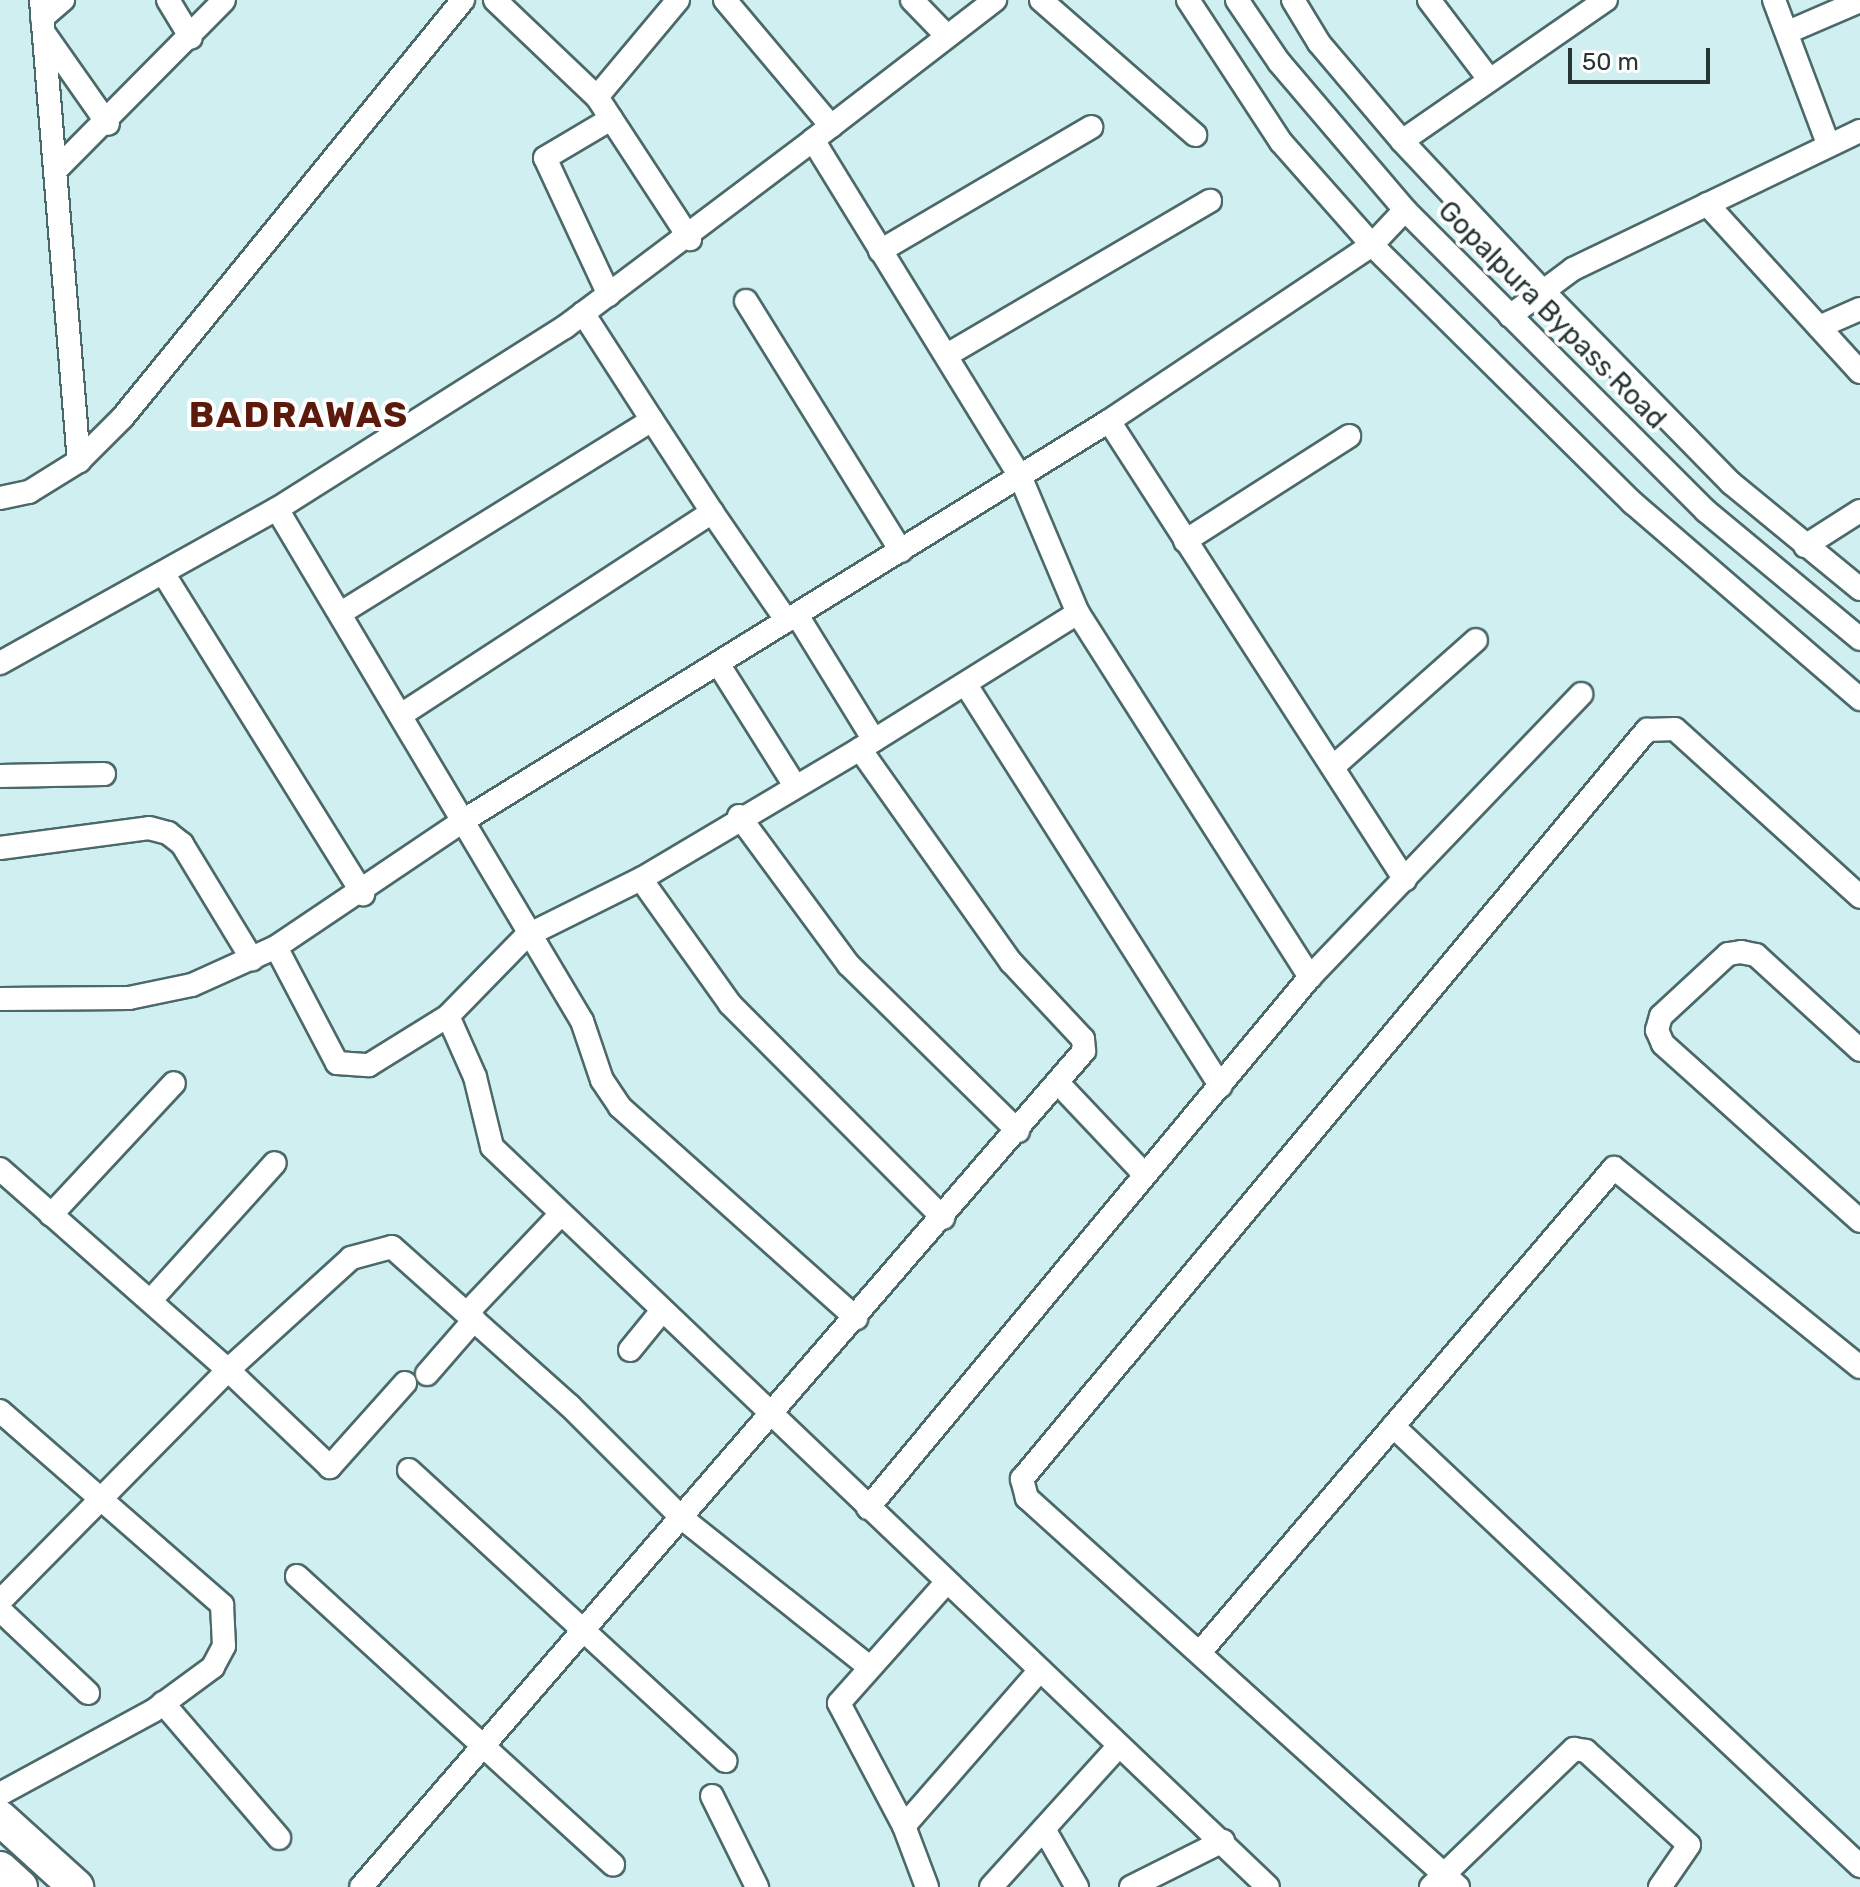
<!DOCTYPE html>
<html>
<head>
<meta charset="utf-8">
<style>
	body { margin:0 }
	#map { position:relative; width:1860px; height:1887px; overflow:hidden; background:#cfeff1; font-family:Rubik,sans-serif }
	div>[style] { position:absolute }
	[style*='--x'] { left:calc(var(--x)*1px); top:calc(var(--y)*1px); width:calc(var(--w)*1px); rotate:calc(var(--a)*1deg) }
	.roads { filter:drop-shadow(2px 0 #4c696a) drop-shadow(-2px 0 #4c696a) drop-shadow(0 2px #4c696a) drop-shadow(0 -2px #4c696a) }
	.minor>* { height:22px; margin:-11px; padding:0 11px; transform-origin:11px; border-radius:11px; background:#fff }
	.highway>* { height:34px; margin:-17px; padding:0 17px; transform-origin:17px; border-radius:17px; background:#fff }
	span { translate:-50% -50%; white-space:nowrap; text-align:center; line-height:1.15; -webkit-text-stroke:8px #fff; paint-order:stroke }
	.street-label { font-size:28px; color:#283535 }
	.district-label { font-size:36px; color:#5c1a0d; font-weight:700; letter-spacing:2px }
	.scale { position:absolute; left:1568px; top:48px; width:142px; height:36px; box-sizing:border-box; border:4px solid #283535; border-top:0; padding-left:10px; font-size:24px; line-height:28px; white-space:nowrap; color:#283535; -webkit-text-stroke:6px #fff; paint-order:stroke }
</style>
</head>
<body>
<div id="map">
	<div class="roads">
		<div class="minor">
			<i style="--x:41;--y:0;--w:463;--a:85.3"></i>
			<i style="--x:168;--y:0;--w:44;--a:58.8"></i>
			<i style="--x:495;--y:0;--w:141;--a:43.6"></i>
			<i style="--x:678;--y:0;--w:126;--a:129.9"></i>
			<i style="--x:597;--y:97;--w:170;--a:56.8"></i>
			<i style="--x:725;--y:0;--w:165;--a:49.9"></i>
			<i style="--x:912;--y:0;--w:46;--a:45.9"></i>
			<i style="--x:1041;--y:0;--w:205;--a:41.2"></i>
			<i style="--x:1188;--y:0;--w:170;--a:56.8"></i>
			<i style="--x:1281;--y:142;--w:137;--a:48.5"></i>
			<i style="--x:1372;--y:245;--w:367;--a:44.7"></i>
			<i style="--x:1633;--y:503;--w:300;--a:40.8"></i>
			<i style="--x:1237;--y:0;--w:75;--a:55.9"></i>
			<i style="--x:1279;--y:62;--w:194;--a:49.6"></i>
			<i style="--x:1405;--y:210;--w:426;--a:45"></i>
			<i style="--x:1706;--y:511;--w:200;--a:39.7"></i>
			<i style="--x:1293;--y:0;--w:50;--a:58.8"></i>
			<i style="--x:1319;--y:43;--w:128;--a:49.7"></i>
			<i style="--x:1402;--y:141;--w:203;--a:46.8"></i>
			<i style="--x:1541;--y:289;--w:272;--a:45.6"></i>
			<i style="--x:1731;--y:483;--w:167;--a:39.4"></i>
			<i style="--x:1429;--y:0;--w:99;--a:52.8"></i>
			<i style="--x:1774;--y:0;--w:154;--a:69.4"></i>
			<i style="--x:42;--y:18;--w:28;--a:-41"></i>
			<i style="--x:1788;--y:32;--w:78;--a:-23.3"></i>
			<i style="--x:44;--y:33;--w:111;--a:54.9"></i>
			<i style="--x:813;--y:140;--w:230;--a:-37.6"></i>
			<i style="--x:1402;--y:141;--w:248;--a:-34.7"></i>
			<i style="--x:55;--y:171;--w:240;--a:-45.3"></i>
			<i style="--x:1707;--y:204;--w:227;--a:47.7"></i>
			<i style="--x:880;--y:251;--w:245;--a:-30.4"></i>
			<i style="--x:609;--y:295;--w:151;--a:-115"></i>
			<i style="--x:545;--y:158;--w:77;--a:-30.6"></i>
			<i style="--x:746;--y:301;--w:294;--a:58.2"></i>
			<i style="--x:583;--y:313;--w:127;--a:57.2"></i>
			<i style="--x:1510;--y:316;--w:79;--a:-36.7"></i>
			<i style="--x:1573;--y:269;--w:318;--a:-25.7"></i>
			<i style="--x:1819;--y:327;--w:45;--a:-23.7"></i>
			<i style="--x:947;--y:355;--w:305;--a:-30.4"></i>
			<i style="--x:1109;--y:421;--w:546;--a:57.18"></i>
			<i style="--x:0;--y:498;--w:30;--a:-12"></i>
			<i style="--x:29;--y:492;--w:59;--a:-31.8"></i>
			<i style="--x:79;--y:461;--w:62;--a:-45"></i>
			<i style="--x:123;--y:417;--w:538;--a:-50.81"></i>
			<i style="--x:277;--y:509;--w:596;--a:59.22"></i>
			<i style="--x:582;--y:1021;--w:62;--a:71.3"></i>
			<i style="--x:602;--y:1080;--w:32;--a:56"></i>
			<i style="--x:620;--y:1107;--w:317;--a:41.8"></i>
			<i style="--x:1185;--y:541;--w:195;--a:-32.6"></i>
			<i style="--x:1805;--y:546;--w:65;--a:-32.5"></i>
			<i style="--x:165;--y:576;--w:375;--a:58.1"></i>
			<i style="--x:344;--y:611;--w:362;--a:-31.8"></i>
			<i style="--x:652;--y:420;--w:110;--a:56.9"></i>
			<i style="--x:797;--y:615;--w:147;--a:58.4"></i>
			<i style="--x:0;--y:663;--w:317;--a:-29.1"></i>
			<i style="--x:277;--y:509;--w:341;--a:-32.3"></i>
			<i style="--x:565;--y:327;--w:311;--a:-37"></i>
			<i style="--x:813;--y:140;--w:395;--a:58.4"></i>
			<i style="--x:1020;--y:476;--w:149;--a:67.1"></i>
			<i style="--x:719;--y:665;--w:141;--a:57.8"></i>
			<i style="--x:966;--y:685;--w:475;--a:57.6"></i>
			<i style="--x:404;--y:713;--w:368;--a:-33.1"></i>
			<i style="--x:712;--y:512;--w:132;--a:55.5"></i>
			<i style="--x:860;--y:749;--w:257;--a:-32"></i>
			<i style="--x:1078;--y:613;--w:432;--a:57.5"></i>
			<i style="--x:1333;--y:767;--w:191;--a:-41.6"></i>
			<i style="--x:0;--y:776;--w:104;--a:-1.1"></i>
			<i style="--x:739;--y:816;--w:185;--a:53.6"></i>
			<i style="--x:849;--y:965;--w:237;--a:44.5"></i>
			<i style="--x:0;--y:848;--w:150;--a:-7.6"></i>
			<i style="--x:149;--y:828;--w:20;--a:15"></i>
			<i style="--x:168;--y:833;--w:18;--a:38"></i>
			<i style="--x:182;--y:844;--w:135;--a:58.7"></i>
			<i style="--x:641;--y:879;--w:153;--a:54.5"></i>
			<i style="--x:730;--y:1004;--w:302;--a:45.1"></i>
			<i style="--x:276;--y:947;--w:131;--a:62.3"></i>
			<i style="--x:337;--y:1063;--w:32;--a:4"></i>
			<i style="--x:369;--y:1065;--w:93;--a:-31.8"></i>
			<i style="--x:448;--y:1016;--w:112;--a:-45.7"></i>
			<i style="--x:526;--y:936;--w:128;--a:-26.4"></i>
			<i style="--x:641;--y:879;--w:255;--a:-30.7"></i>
			<i style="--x:860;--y:749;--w:261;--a:54.7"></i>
			<i style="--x:1011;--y:962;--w:105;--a:46.9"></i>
			<i style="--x:1083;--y:1039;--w:12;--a:85"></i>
			<i style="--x:1084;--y:1051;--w:1105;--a:130.85"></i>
			<i style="--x:0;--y:999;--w:129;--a:-0.4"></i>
			<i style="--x:129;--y:998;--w:64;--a:-11.7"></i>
			<i style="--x:192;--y:985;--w:92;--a:-24.3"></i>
			<i style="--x:276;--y:947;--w:229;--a:-34"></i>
			<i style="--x:466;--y:819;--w:756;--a:-31.76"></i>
			<i style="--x:1109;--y:421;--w:316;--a:-33.8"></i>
			<i style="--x:1372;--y:245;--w:48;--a:-46.7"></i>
			<i style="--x:448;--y:1016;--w:67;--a:66.1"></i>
			<i style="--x:475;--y:1077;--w:72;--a:76.3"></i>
			<i style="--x:492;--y:1147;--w:1072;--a:43.64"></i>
			<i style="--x:1860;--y:1050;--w:141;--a:-137.6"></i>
			<i style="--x:1756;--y:955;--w:15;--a:-169"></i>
			<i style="--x:1741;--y:952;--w:13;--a:171"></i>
			<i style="--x:1728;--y:954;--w:91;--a:137.2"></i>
			<i style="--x:1661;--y:1016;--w:15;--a:106"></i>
			<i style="--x:1657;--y:1030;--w:15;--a:67"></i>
			<i style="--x:1663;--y:1044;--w:265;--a:41.9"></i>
			<i style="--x:1059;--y:1084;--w:125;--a:46.6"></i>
			<i style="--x:0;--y:1169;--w:304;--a:41.4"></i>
			<i style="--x:228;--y:1370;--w:325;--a:134.6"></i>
			<i style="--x:51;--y:1215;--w:180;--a:-47"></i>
			<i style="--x:152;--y:1299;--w:183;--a:-47.9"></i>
			<i style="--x:467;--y:1313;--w:137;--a:-46.5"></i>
			<i style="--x:630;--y:1350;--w:49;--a:-50.8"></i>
			<i style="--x:427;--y:1374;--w:72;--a:-49"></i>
			<i style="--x:405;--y:1383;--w:113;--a:131.8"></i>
			<i style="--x:330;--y:1467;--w:141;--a:-136.4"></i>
			<i style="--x:228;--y:1370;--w:166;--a:-42.3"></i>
			<i style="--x:351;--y:1258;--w:42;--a:-15"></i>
			<i style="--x:392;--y:1247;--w:239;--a:41.8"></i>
			<i style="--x:570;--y:1406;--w:158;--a:45"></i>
			<i style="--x:682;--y:1518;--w:236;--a:38.5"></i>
			<i style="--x:0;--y:1411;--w:295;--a:41.1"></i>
			<i style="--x:222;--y:1605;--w:41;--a:87.2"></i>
			<i style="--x:224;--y:1646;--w:24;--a:118"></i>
			<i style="--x:213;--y:1667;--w:74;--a:143.7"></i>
			<i style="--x:153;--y:1711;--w:174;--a:151.5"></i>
			<i style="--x:1393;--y:1426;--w:642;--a:43.29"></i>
			<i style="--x:409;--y:1470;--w:430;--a:42.6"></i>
			<i style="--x:868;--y:1508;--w:691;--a:-50.23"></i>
			<i style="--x:1310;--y:977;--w:392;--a:-46.2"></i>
			<i style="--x:297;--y:1576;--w:428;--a:42.4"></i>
			<i style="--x:0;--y:1610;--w:121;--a:43.3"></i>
			<i style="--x:1202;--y:1650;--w:634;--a:-49.48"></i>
			<i style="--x:1614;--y:1168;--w:316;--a:39"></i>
			<i style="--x:163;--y:1703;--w:178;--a:49.3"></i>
			<i style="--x:712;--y:1796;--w:102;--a:63.7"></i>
			<i style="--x:904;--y:1826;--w:207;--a:-48.9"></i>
			<i style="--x:1044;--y:1829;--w:67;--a:60.4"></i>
			<i style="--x:927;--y:1887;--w:65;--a:-110.7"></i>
			<i style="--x:904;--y:1826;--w:139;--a:-117.9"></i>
			<i style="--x:839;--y:1703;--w:161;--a:-48.3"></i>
			<i style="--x:991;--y:1887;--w:188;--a:-47.8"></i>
			<i style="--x:1131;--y:1887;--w:103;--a:-26.6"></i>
			<i style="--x:1431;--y:1887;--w:199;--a:-44"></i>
			<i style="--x:1574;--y:1749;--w:12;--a:9"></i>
			<i style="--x:1586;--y:1751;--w:139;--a:42.4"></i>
			<i style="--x:1689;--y:1845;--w:51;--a:124.6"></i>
			<i style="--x:1458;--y:1887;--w:581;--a:-137.93"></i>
			<i style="--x:1027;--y:1498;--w:20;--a:-105"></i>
			<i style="--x:1022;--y:1479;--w:976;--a:-50.16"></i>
			<i style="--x:1647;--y:730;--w:28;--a:-2"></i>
			<i style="--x:1675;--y:729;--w:250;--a:42.2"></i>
		</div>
		<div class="highway">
			<i style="--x:0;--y:1818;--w:103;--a:42.2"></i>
			<i style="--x:0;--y:1869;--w:27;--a:42"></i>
		</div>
	</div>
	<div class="street-label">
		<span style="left:1552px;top:315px;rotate:45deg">Gopalpura Bypass Road</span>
	</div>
	<div class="district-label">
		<span style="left:299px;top:415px">BADRAWAS</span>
	</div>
	<div class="scale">50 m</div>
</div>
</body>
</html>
